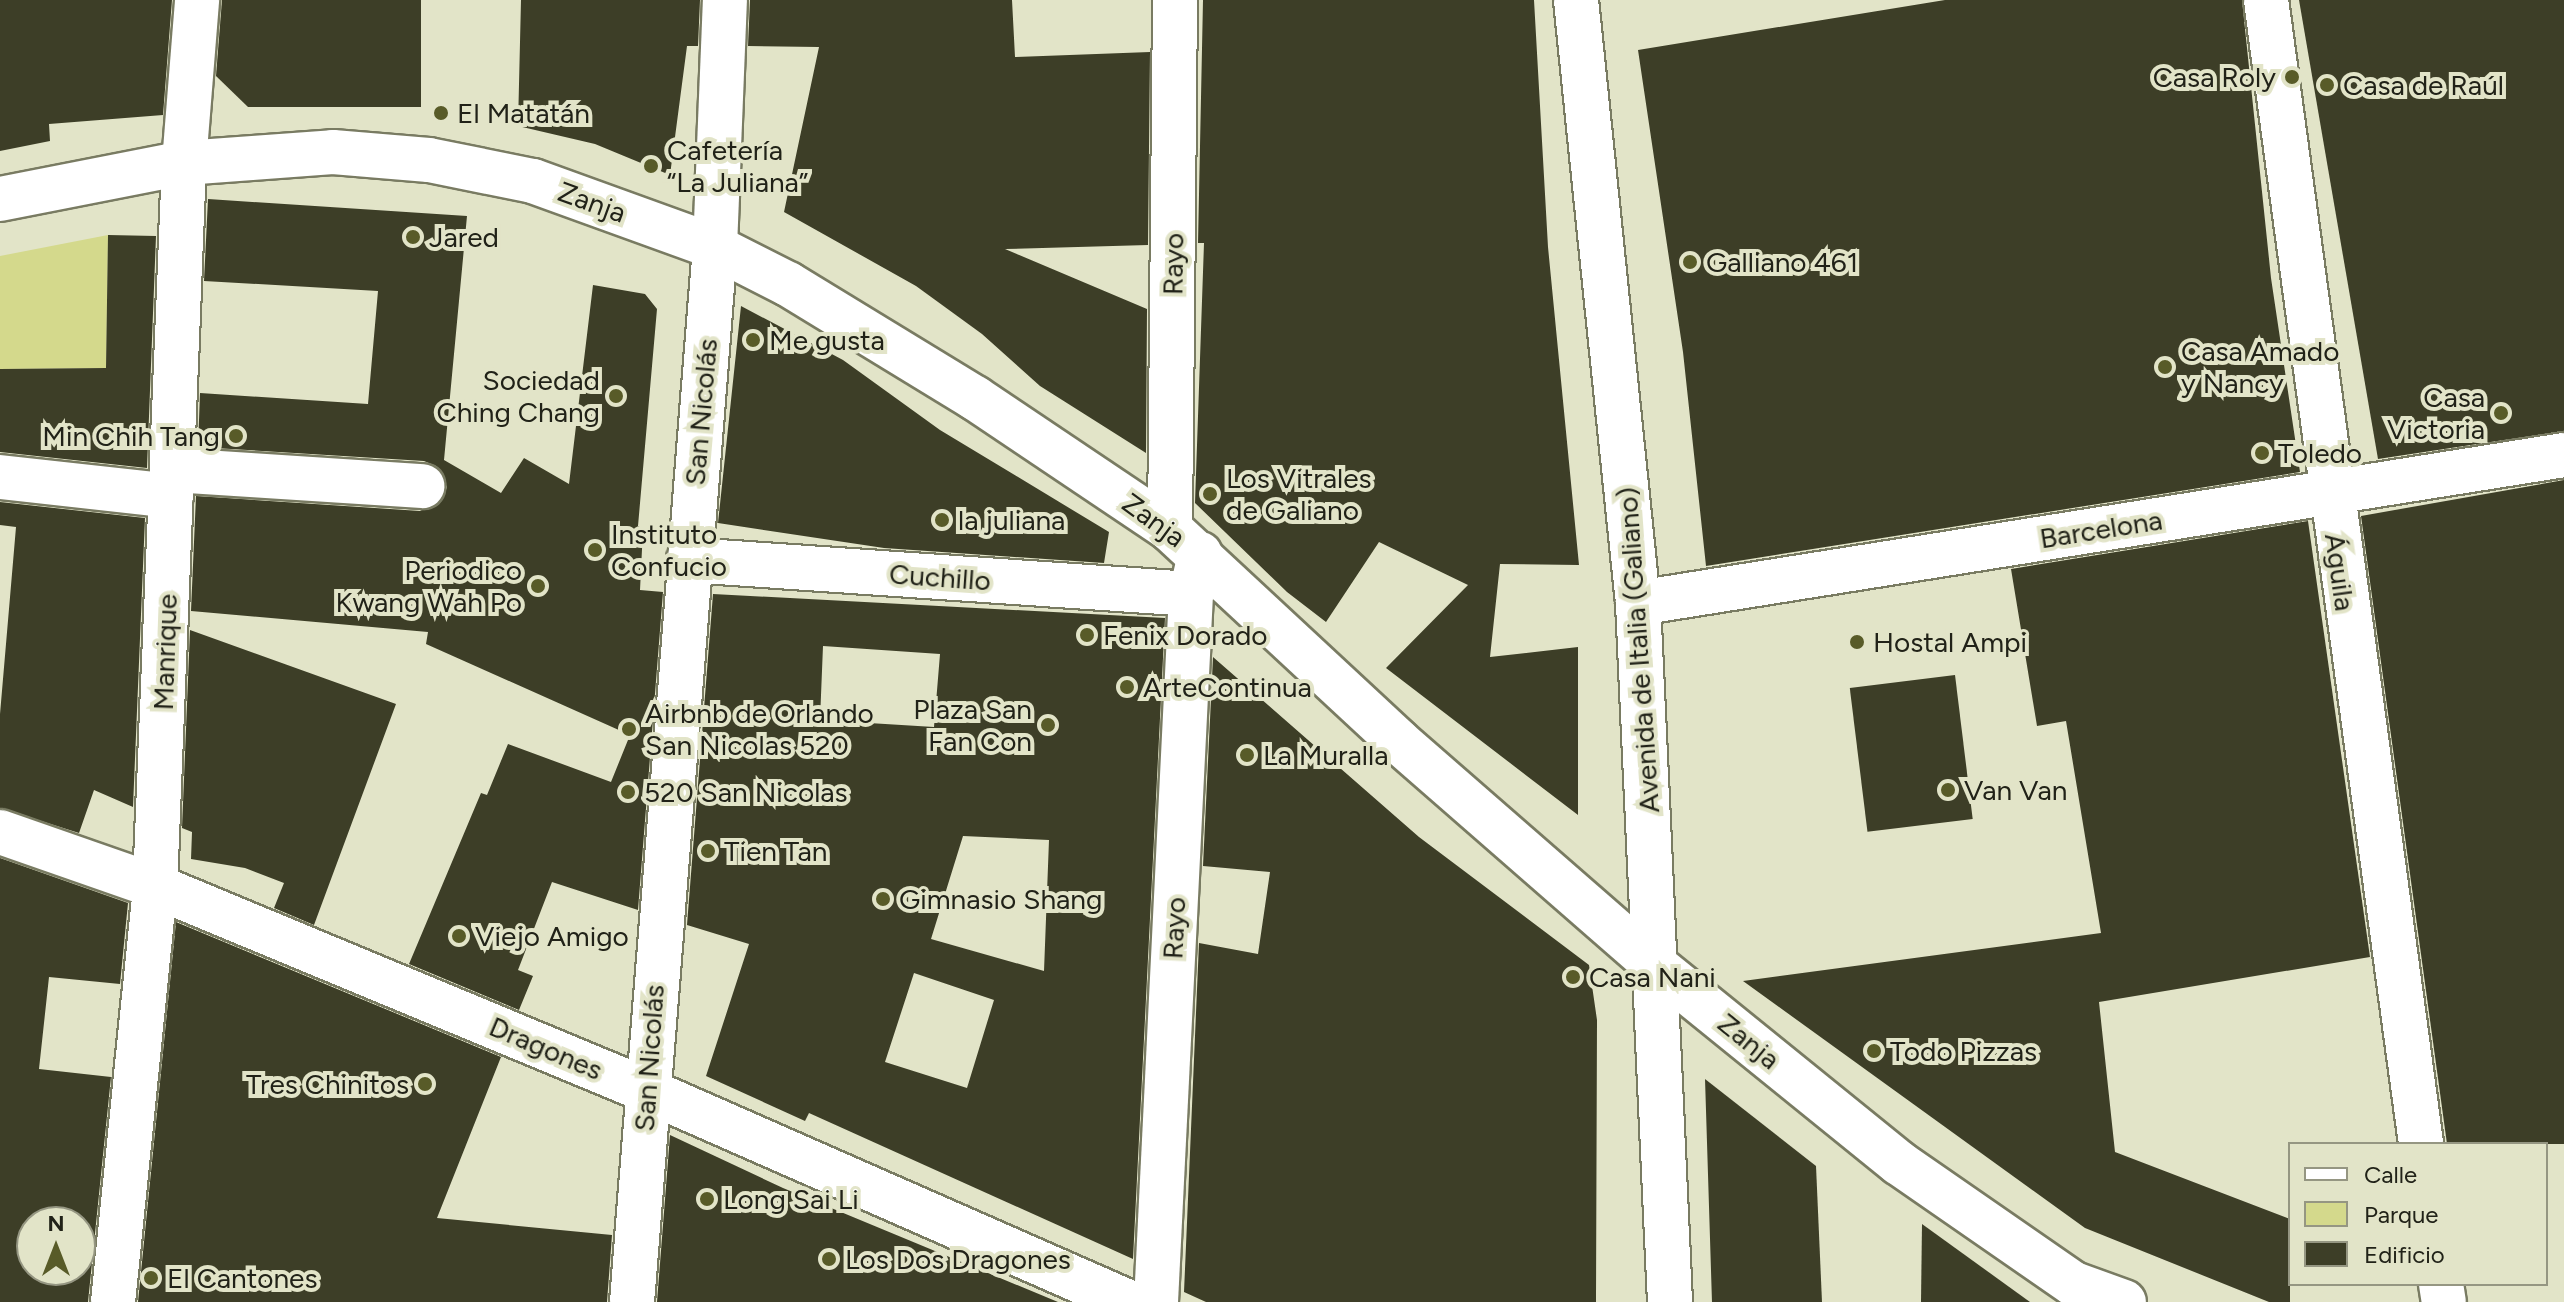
<!DOCTYPE html>
<html>
<head>
<meta charset="utf-8">
<style>
	body { margin:0 }
	#map { position:relative; width:2564px; height:1302px; overflow:hidden; background:#e2e4c8; font-family:Figtree,sans-serif }
	div>[style] { position:absolute }
	[style*='--x'] { left:calc(var(--x)*1px); top:calc(var(--y)*1px); width:calc(var(--w)*1px); rotate:calc(var(--a)*1deg) }
	.green>* { inset:0; background:#d4d98c }
	.building>* { inset:0; background:#3d3e27; transform-origin:0 0 }
	.roads { filter:drop-shadow(2px 0 #797b62) drop-shadow(-2px 0 #797b62) drop-shadow(0 2px #797b62) drop-shadow(0 -2px #797b62) }
	.minor>* { height:44px; margin:-22px; padding:0 22px; transform-origin:22px; border-radius:22px; background:#fff }
	.major>* { height:44px; margin:-22px; padding:0 22px; transform-origin:22px; border-radius:22px; background:#fff }
	.dots>* { width:22px; height:22px; translate:-50% -50%; box-sizing:border-box; border:4px solid #e2e4c8; border-radius:50% }
	span { translate:-50% -50%; white-space:nowrap; text-align:center; line-height:1.15; -webkit-text-stroke:8px #e2e4c8; paint-order:stroke }
	.poi-label { font-size:28px; color:#212218 }
	.right { translate:-100% -50%; text-align:right }
	.left { translate:0 -50%; text-align:left }
	.street-label { font-size:28px; color:#212218 }
	.legend { position:absolute; left:2288px; top:1142px; width:260px; height:144px; box-sizing:border-box; background:#e2e4c8; border:2px solid #959682; margin:0; padding:10px 14px; list-style:none; font-size:24px; color:#212218 }
	.legend li { display:flex; align-items:center; gap:16px; height:40px }
	.legend b { width:40px; border:2px solid #959682 }
	.north { position:absolute; left:16px; top:1206px; width:80px; height:80px; box-sizing:border-box; background:#e2e4c8; border:2px solid #959682; border-radius:50%; rotate:0deg; font-size:22px; font-weight:700; line-height:32px; text-align:center; color:#212218 }
	.north::after { content:''; display:block; margin:auto; width:28px; height:36px; background:#585b28; clip-path:polygon(50% 0,100% 100%,50% 72%,0 100%) }
</style>
</head>
<body>
<div id="map">
	<div class="green">
		<i style="clip-path:polygon(108px 235px,106px 368px,0 369px,0 256px)"></i>
	</div>
	<div class="building">
		<i style="clip-path:polygon(0 0,172px 0,163px 115px,49px 124px,50px 141px,0 151px)"></i>
		<i style="clip-path:polygon(222px 0,421px 0,421px 107px,248px 107px,216px 76px)"></i>
		<i style="clip-path:polygon(521px 0,700px 0,698px 46px,687px 46px,670px 175px,595px 144px,518px 126px)"></i>
		<i style="clip-path:polygon(750px 0,1012px 0,1015px 57px,1150px 52px,1148px 245px,1005px 249px,1147px 309px,1146px 453px,1040px 386px,982px 334px,916px 286px,784px 212px,819px 47px,748px 46px)"></i>
		<i style="clip-path:polygon(1203px 0,1534px 0,1548px 247px,1579px 565px,1500px 564px,1490px 657px,1578px 647px,1578px 815px,1386px 668px,1468px 585px,1379px 542px,1326px 622px,1287px 592px,1195px 503px,1204px 243px,1198px 243px)"></i>
		<i style="clip-path:polygon(1945px 0,2242px 0,2271px 278px,2300px 472px,1706px 566px,1683px 352px,1638px 50px)"></i>
		<i style="clip-path:polygon(2299px 0,2564px 0,2564px 431px,2378px 459px)"></i>
		<i style="clip-path:polygon(208px 199px,467px 216px,444px 460px,501px 493px,524px 458px,569px 484px,593px 285px,645px 294px,657px 309px,638px 526px,643px 529px,640px 590px,663px 592px,638px 910px,552px 882px,518px 970px,533px 976px,519px 1010px,409px 964px,481px 793px,487px 795px,508px 744px,611px 782px,630px 735px,426px 644px,428px 632px,191px 611px,196px 496px,420px 511px,442px 500px,447px 487px,436px 466px,424px 461px,198px 447px,200px 393px,368px 404px,378px 291px,204px 281px)"></i>
		<i style="clip-path:polygon(108px 235px,156px 236px,147px 468px,0 452px,0 369px,106px 368px)"></i>
		<i style="clip-path:polygon(741px 306px,843px 360px,940px 430px,1109px 532px,1104px 563px,884px 548px,718px 523px)"></i>
		<i style="clip-path:polygon(2564px 480px,2564px 1144px,2447px 1144px,2361px 516px)"></i>
		<i style="clip-path:polygon(0 502px,145px 518px,133px 807px,94px 790px,79px 833px,0 808px,0 714px,16px 527px,0 525px)"></i>
		<i style="clip-path:polygon(2308px 521px,2370px 957px,2099px 1002px,2115px 1152px,2290px 1219px,2290px 1302px,2269px 1302px,2085px 1228px,1743px 981px,2101px 933px,2066px 721px,2037px 726px,2011px 569px)"></i>
		<i style="clip-path:polygon(evenodd,713px 594px,1165px 618px,1133px 1259px,809px 1113px,805px 1121px,706px 1076px,749px 944px,687px 925px,713px 594px,823px 646px,940px 654px,934px 727px,820px 720px,823px 646px,713px 594px,963px 836px,1049px 840px,1044px 971px,931px 939px,963px 836px,713px 594px,914px 973px,994px 1000px,967px 1088px,885px 1062px,914px 973px)"></i>
		<i style="clip-path:polygon(190px 630px,396px 704px,314px 925px,274px 908px,284px 883px,245px 868px,191px 859px,192px 832px,182px 828px)"></i>
		<i style="clip-path:polygon(1213px 657px,1419px 837px,1589px 965px,1597px 1020px,1596px 1302px,1206px 1302px,1184px 1292px,1199px 943px,1258px 954px,1270px 872px,1203px 866px)"></i>
		<i style="left:1955px;top:675px;width:145px;height:106px;rotate:83deg"></i>
		<i style="clip-path:polygon(evenodd,0 858px,128px 903px,120px 984px,49px 977px,39px 1069px,111px 1077px,88px 1302px,0 1302px,0 858px,32px 1222px,80px 1222px,80px 1270px,32px 1270px,32px 1222px)"></i>
		<i style="clip-path:polygon(176px 922px,501px 1057px,437px 1218px,612px 1235px,607px 1302px,138px 1302px)"></i>
		<i style="clip-path:polygon(1705px 1079px,1816px 1166px,1822px 1302px,1712px 1302px)"></i>
		<i style="clip-path:polygon(670px 1135px,783px 1188px,1058px 1302px,657px 1302px)"></i>
		<i style="clip-path:polygon(1922px 1224px,2030px 1302px,1921px 1302px)"></i>
	</div>
	<div class="roads">
		<div class="minor">
			<i style="--x:2266;--y:0;--w:1154;--a:82.28"></i>
			<i style="--x:173;--y:470;--w:250;--a:3.7"></i>
			<i style="--x:0;--y:477;--w:172;--a:6.3"></i>
			<i style="--x:1170;--y:529;--w:529;--a:-89.46"></i>
			<i style="--x:689;--y:560;--w:503;--a:3.87"></i>
			<i style="--x:1638;--y:603;--w:938;--a:-9.08"></i>
			<i style="--x:0;--y:832;--w:164;--a:19.2"></i>
			<i style="--x:155;--y:886;--w:532;--a:22.56"></i>
			<i style="--x:646;--y:1090;--w:527;--a:23.74"></i>
			<i style="--x:2441;--y:1284;--w:18;--a:81"></i>
			<i style="--x:113;--y:1302;--w:418;--a:-84.2"></i>
			<i style="--x:155;--y:886;--w:724;--a:-87.7"></i>
			<i style="--x:184;--y:163;--w:164;--a:-85.4"></i>
			<i style="--x:632;--y:1302;--w:1058;--a:-85.5"></i>
			<i style="--x:715;--y:247;--w:247;--a:-87.7"></i>
			<i style="--x:1156;--y:1302;--w:709;--a:-87.17"></i>
			<i style="--x:1191;--y:594;--w:41;--a:-77.3"></i>
		</div>
		<div class="major">
			<i style="--x:1576;--y:0;--w:606;--a:84.13"></i>
			<i style="--x:1638;--y:603;--w:700;--a:87.38"></i>
			<i style="--x:0;--y:199;--w:187;--a:-11.1"></i>
			<i style="--x:184;--y:163;--w:149;--a:-4.2"></i>
			<i style="--x:333;--y:152;--w:96;--a:4.8"></i>
			<i style="--x:429;--y:160;--w:106;--a:11.4"></i>
			<i style="--x:533;--y:181;--w:194;--a:19.9"></i>
			<i style="--x:715;--y:247;--w:82;--a:26.9"></i>
			<i style="--x:788;--y:284;--w:219;--a:31.4"></i>
			<i style="--x:975;--y:398;--w:235;--a:33.9"></i>
			<i style="--x:1170;--y:529;--w:311;--a:42.9"></i>
			<i style="--x:1398;--y:741;--w:344;--a:41.1"></i>
			<i style="--x:1657;--y:967;--w:311;--a:39"></i>
			<i style="--x:1899;--y:1163;--w:213;--a:34.7"></i>
			<i style="--x:2074;--y:1284;--w:53;--a:19.8"></i>
		</div>
	</div>
	<div class="dots">
		<i style="left:2292px;top:77px;background:#585b28"></i>
		<i style="left:2327px;top:85px;background:#585b28"></i>
		<i style="left:441px;top:113px;background:#585b28"></i>
		<i style="left:651px;top:166px;background:#585b28"></i>
		<i style="left:413px;top:237px;background:#585b28"></i>
		<i style="left:1690px;top:262px;background:#585b28"></i>
		<i style="left:753px;top:340px;background:#585b28"></i>
		<i style="left:2165px;top:367px;background:#585b28"></i>
		<i style="left:616px;top:396px;background:#585b28"></i>
		<i style="left:2501px;top:413px;background:#585b28"></i>
		<i style="left:236px;top:436px;background:#585b28"></i>
		<i style="left:2262px;top:453px;background:#585b28"></i>
		<i style="left:1210px;top:494px;background:#585b28"></i>
		<i style="left:942px;top:520px;background:#585b28"></i>
		<i style="left:595px;top:550px;background:#585b28"></i>
		<i style="left:538px;top:586px;background:#585b28"></i>
		<i style="left:1087px;top:635px;background:#585b28"></i>
		<i style="left:1857px;top:642px;background:#585b28"></i>
		<i style="left:1127px;top:687px;background:#585b28"></i>
		<i style="left:1048px;top:725px;background:#585b28"></i>
		<i style="left:629px;top:729px;background:#585b28"></i>
		<i style="left:1247px;top:755px;background:#585b28"></i>
		<i style="left:1948px;top:790px;background:#585b28"></i>
		<i style="left:628px;top:792px;background:#585b28"></i>
		<i style="left:708px;top:851px;background:#585b28"></i>
		<i style="left:883px;top:899px;background:#585b28"></i>
		<i style="left:459px;top:936px;background:#585b28"></i>
		<i style="left:1573px;top:977px;background:#585b28"></i>
		<i style="left:1874px;top:1051px;background:#585b28"></i>
		<i style="left:425px;top:1084px;background:#585b28"></i>
		<i style="left:707px;top:1199px;background:#585b28"></i>
		<i style="left:829px;top:1259px;background:#585b28"></i>
		<i style="left:151px;top:1278px;background:#585b28"></i>
	</div>
	<div class="poi-label">
		<span class="right" style="left:2276px;top:77px">Casa Roly</span>
		<span class="left" style="left:2343px;top:85px">Casa de Raúl</span>
		<span class="left" style="left:457px;top:113px">El Matatán</span>
		<span class="left" style="left:667px;top:166px">Cafetería<br>“La Juliana”</span>
		<span class="left" style="left:429px;top:237px">Jared</span>
		<span class="left" style="left:1706px;top:262px">Galliano 461</span>
		<span class="left" style="left:769px;top:340px">Me gusta</span>
		<span class="left" style="left:2181px;top:367px">Casa Amado<br>y Nancy</span>
		<span class="right" style="left:600px;top:396px">Sociedad<br>Ching Chang</span>
		<span class="right" style="left:2485px;top:413px">Casa<br>Victoria</span>
		<span class="right" style="left:220px;top:436px">Min Chih Tang</span>
		<span class="left" style="left:2278px;top:453px">Toledo</span>
		<span class="left" style="left:1226px;top:494px">Los Vitrales<br>de Galiano</span>
		<span class="left" style="left:958px;top:520px">la juliana</span>
		<span class="left" style="left:611px;top:550px">Instituto<br>Confucio</span>
		<span class="right" style="left:522px;top:586px">Periodico<br>Kwang Wah Po</span>
		<span class="left" style="left:1103px;top:635px">Fenix Dorado</span>
		<span class="left" style="left:1873px;top:642px">Hostal Ampi</span>
		<span class="left" style="left:1143px;top:687px">ArteContinua</span>
		<span class="right" style="left:1032px;top:725px">Plaza San<br>Fan Con</span>
		<span class="left" style="left:645px;top:729px">Airbnb de Orlando<br>San Nicolas 520</span>
		<span class="left" style="left:1263px;top:755px">La Muralla</span>
		<span class="left" style="left:1964px;top:790px">Van Van</span>
		<span class="left" style="left:644px;top:792px">520 San Nicolas</span>
		<span class="left" style="left:724px;top:851px">Tien Tan</span>
		<span class="left" style="left:899px;top:899px">Gimnasio Shang</span>
		<span class="left" style="left:475px;top:936px">Viejo Amigo</span>
		<span class="left" style="left:1589px;top:977px">Casa Nani</span>
		<span class="left" style="left:1890px;top:1051px">Todo Pizzas</span>
		<span class="right" style="left:409px;top:1084px">Tres Chinitos</span>
		<span class="left" style="left:723px;top:1199px">Long Sai Li</span>
		<span class="left" style="left:845px;top:1259px">Los Dos Dragones</span>
		<span class="left" style="left:167px;top:1278px">El Cantones</span>
	</div>
	<div class="street-label">
		<span style="left:592px;top:202px;rotate:20deg">Zanja</span>
		<span style="left:1173px;top:264px;rotate:-89deg">Rayo</span>
		<span style="left:701px;top:412px;rotate:-85deg">San Nicolás</span>
		<span style="left:1154px;top:520px;rotate:36deg">Zanja</span>
		<span style="left:2101px;top:529px;rotate:-9deg">Barcelona</span>
		<span style="left:2340px;top:572px;rotate:82deg">Águila</span>
		<span style="left:940px;top:577px;rotate:4deg">Cuchillo</span>
		<span style="left:1638px;top:650px;rotate:-94deg">Avenida de Italia (Galiano)</span>
		<span style="left:165px;top:652px;rotate:-88deg">Manrique</span>
		<span style="left:1174px;top:928px;rotate:-87deg">Rayo</span>
		<span style="left:1749px;top:1041px;rotate:39deg">Zanja</span>
		<span style="left:546px;top:1048px;rotate:23deg">Dragones</span>
		<span style="left:649px;top:1058px;rotate:-86deg">San Nicolás</span>
	</div>
	<ul class="legend">
	<li><b style="height:10px;background:#fff"></b>Calle</li>
	<li><b style="height:22px;background:#d4d98c"></b>Parque</li>
	<li><b style="height:22px;background:#3d3e27"></b>Edificio</li>
	</ul>
	<div class="north">N</div>
</div>
</body>
</html>
